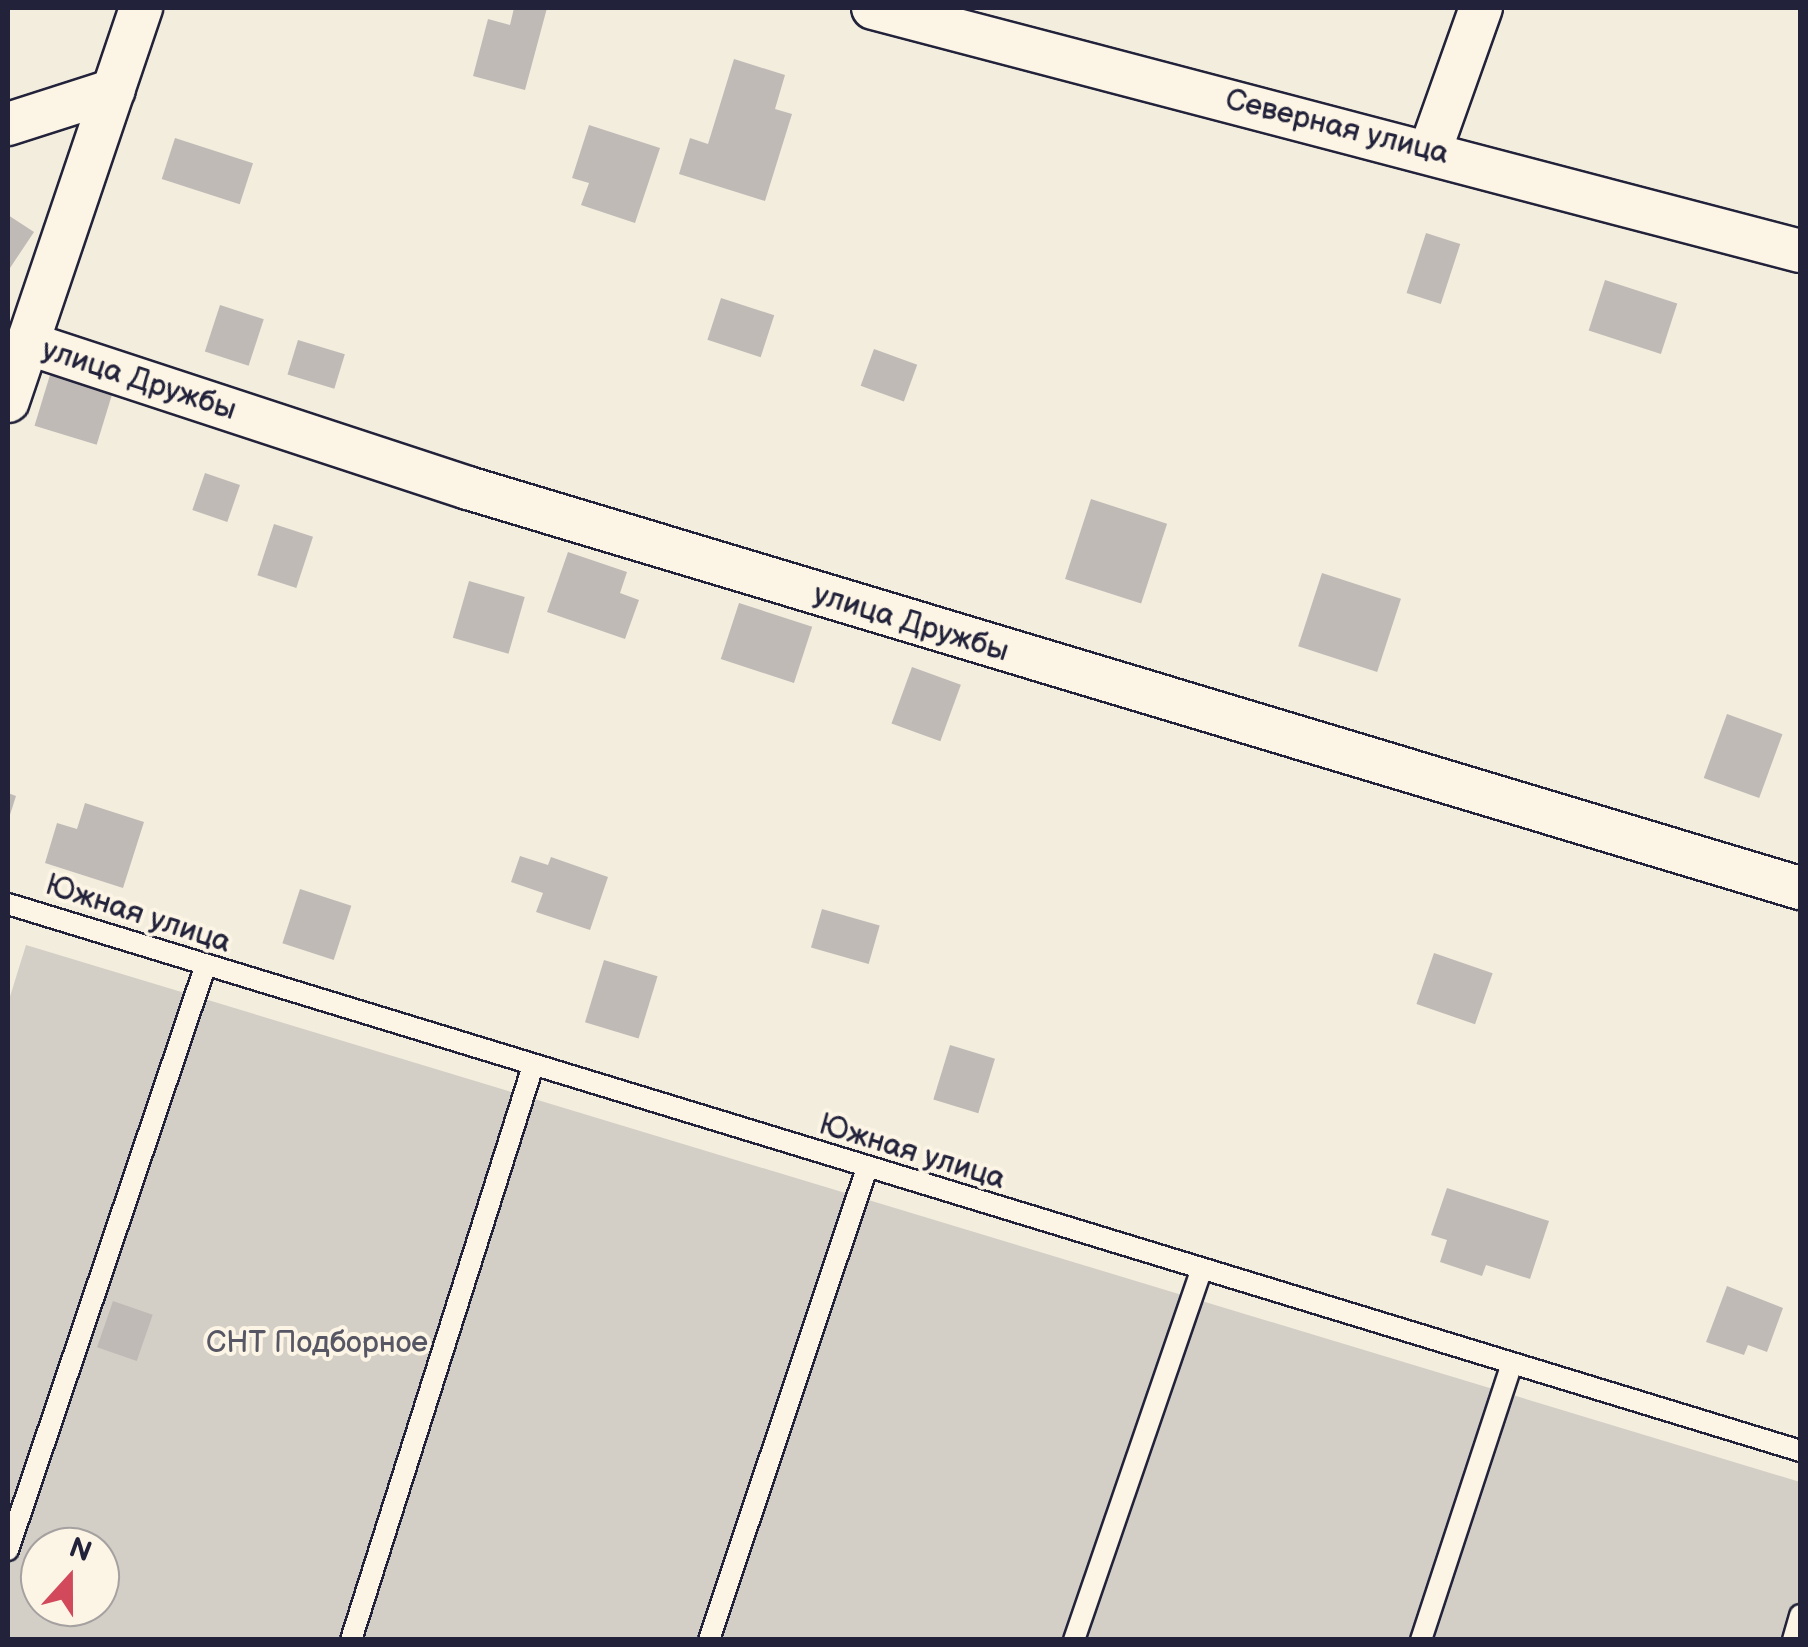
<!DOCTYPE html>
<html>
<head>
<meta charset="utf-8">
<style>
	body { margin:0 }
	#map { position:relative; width:1808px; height:1647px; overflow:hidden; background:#f3edde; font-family:"Balsamiq Sans",sans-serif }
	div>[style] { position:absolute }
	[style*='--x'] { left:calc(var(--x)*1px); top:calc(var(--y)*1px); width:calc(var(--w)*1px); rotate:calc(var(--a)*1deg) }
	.green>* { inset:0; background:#d4cfc6 }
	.building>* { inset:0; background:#bfbab6; transform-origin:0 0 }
	.roads { filter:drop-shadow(2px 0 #22223b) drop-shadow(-2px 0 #22223b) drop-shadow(0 2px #22223b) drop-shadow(0 -2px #22223b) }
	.service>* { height:20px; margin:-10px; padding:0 10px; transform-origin:10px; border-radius:10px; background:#fcf5e5 }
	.minor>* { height:42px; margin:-21px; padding:0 21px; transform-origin:21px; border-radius:21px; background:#fcf5e5 }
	span { translate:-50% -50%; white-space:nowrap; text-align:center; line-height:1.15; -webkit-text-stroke:8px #fcf5e5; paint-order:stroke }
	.street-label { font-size:30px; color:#22223b }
	.park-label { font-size:30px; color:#575665 }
	.frame { position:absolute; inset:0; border:10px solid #22223b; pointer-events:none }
	.north { position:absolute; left:20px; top:1527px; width:100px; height:100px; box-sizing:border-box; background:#fcf5e5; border:2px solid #a5a1a1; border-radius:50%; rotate:21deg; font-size:28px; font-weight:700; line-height:40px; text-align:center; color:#22223b }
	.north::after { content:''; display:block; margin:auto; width:35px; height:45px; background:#d1495b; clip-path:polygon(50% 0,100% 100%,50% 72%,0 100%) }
</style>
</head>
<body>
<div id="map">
	<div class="green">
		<i style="clip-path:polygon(evenodd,26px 945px,1800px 1482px,1800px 1639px,8px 1640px,8px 1003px,26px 945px,40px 1547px,100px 1547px,100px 1607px,40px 1607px,40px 1547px)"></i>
	</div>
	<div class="building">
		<i style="clip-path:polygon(514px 8px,547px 8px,525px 90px,473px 76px,488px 19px,510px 25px)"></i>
		<i style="clip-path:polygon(734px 59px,785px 75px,775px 109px,792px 114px,765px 201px,679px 174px,690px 138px,708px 144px)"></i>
		<i style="clip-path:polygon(589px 125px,660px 148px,635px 223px,581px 205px,589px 183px,572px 178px)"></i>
		<i style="left:175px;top:138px;width:82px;height:43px;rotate:18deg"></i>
		<i style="clip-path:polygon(8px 215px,34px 232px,8px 271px)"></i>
		<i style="left:1426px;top:233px;width:36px;height:63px;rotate:18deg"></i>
		<i style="left:1605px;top:280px;width:76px;height:53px;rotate:18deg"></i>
		<i style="left:721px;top:298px;width:56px;height:44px;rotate:18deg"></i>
		<i style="left:220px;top:305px;width:46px;height:49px;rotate:18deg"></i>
		<i style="left:298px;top:340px;width:49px;height:36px;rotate:17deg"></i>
		<i style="left:874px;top:349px;width:46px;height:39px;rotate:20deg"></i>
		<i style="left:50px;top:375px;width:65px;height:53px;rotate:17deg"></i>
		<i style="left:205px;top:473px;width:37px;height:39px;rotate:19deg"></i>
		<i style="left:1091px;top:499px;width:80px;height:84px;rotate:18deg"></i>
		<i style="left:274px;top:524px;width:41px;height:54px;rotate:18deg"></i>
		<i style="clip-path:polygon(568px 552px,627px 572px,620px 593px,639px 600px,625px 639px,547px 612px)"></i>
		<i style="left:1322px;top:573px;width:83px;height:77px;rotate:18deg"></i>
		<i style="left:469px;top:581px;width:58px;height:59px;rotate:16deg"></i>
		<i style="left:739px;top:603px;width:77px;height:59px;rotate:18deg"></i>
		<i style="left:912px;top:667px;width:52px;height:60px;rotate:20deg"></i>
		<i style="left:1727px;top:714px;width:59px;height:68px;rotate:20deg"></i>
		<i style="clip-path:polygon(8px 793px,16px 796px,8px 821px)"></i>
		<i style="clip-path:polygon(85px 803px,144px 822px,123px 888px,45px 863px,57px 823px,77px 829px)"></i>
		<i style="clip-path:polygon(520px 856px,548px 865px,551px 857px,608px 877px,590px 930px,536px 912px,543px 893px,511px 882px)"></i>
		<i style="left:300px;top:889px;width:54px;height:57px;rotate:18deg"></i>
		<i style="left:822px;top:909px;width:60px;height:40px;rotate:16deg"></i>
		<i style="left:1434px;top:953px;width:62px;height:54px;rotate:19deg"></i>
		<i style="left:604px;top:960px;width:56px;height:65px;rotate:17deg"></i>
		<i style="left:950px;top:1045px;width:47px;height:57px;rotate:17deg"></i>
		<i style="clip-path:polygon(1447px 1188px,1549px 1221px,1530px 1279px,1486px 1265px,1482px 1276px,1440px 1262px,1447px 1240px,1431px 1235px)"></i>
		<i style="clip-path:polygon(1727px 1286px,1783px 1308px,1767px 1352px,1748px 1345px,1744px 1355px,1706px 1342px)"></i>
		<i style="left:113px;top:1301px;width:42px;height:49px;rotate:19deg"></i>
	</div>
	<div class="roads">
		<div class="service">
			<i style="--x:8;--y:904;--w:1874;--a:16.97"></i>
			<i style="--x:8;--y:1550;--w:615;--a:-71.33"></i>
			<i style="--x:351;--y:1640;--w:599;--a:-72.41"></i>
			<i style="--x:709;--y:1640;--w:496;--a:-71.5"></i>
			<i style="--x:1074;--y:1640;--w:390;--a:-71"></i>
			<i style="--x:1421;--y:1640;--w:291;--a:-71.8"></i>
			<i style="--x:1793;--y:1640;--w:26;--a:-74"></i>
		</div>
		<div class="minor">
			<i style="--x:873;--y:8;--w:958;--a:14.69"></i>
			<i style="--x:8;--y:124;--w:111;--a:-17.8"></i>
			<i style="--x:1430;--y:151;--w:152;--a:-70.4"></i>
			<i style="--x:27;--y:343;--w:464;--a:18.2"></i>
			<i style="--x:468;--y:488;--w:1391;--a:16.72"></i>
			<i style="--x:8;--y:401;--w:415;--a:-71.3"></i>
		</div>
	</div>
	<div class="street-label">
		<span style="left:1337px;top:127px;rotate:14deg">Северная улица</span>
		<span style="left:139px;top:380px;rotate:18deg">улица Дружбы</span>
		<span style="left:911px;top:623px;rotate:17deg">улица Дружбы</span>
		<span style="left:138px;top:914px;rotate:18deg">Южная улица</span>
		<span style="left:912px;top:1152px;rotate:17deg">Южная улица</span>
	</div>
	<div class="park-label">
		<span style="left:317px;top:1343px">СНТ Подборное</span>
	</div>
	<div class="frame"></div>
	<div class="north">N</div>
</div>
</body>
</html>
